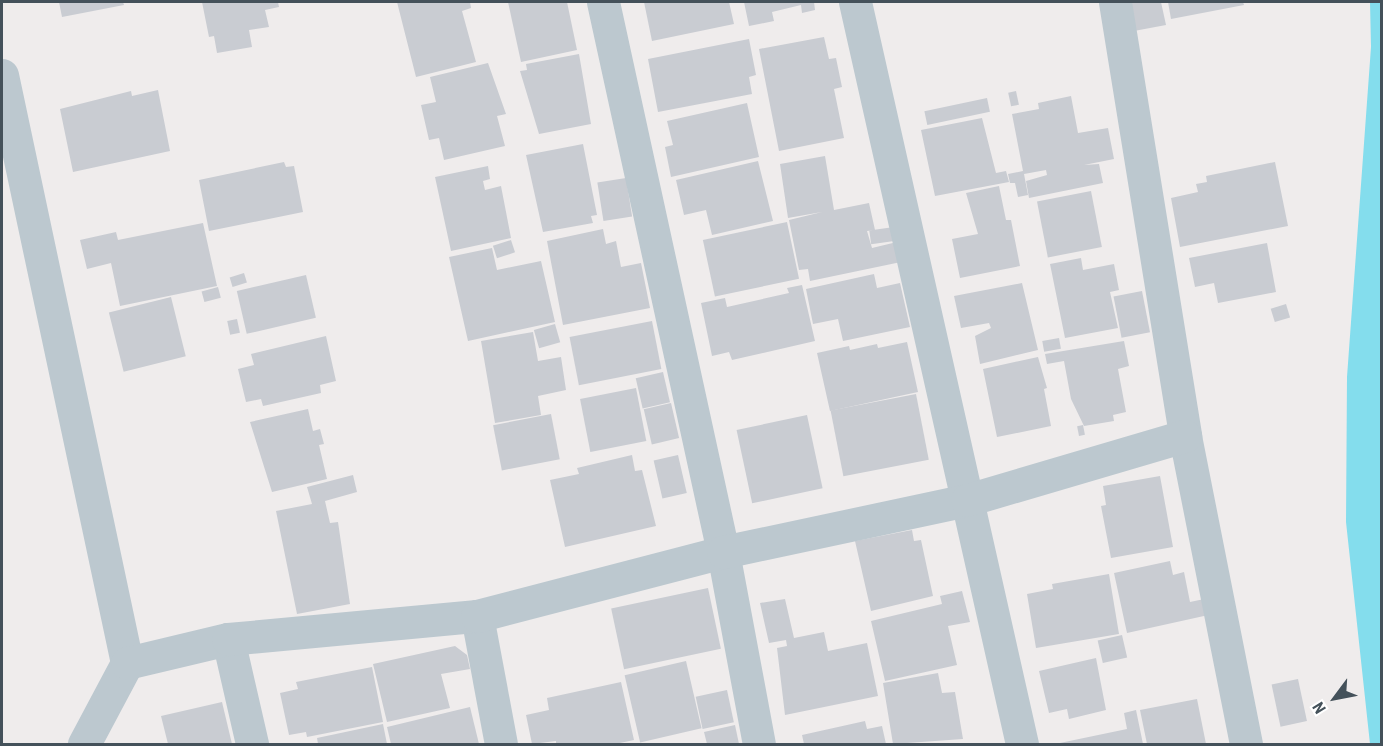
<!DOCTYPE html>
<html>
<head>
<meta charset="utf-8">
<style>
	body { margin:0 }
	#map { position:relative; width:1383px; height:746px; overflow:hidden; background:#efecec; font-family:"Roboto Condensed",sans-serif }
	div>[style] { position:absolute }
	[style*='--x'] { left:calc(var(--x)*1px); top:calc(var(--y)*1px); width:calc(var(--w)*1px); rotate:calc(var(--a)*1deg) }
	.water>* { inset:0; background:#84dded }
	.building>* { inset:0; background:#c9ccd2; transform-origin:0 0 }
	.minor>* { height:33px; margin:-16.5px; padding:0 16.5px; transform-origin:16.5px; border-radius:16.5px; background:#bcc8cf }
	span { translate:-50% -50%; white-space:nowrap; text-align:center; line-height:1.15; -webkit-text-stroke:4.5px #fff; paint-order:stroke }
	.frame { position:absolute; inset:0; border:3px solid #44515a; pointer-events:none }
	.north { position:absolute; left:1305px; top:668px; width:60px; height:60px; -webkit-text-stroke:4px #fff; paint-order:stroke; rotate:238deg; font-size:16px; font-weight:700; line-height:24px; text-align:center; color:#44515a }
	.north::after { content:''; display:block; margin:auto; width:21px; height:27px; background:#44515a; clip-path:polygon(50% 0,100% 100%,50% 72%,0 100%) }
</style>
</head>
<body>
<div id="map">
	<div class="water">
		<i style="clip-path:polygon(1370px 2px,1382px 2px,1381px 744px,1370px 744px,1346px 522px,1347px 377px,1371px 47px)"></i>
	</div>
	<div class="building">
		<i style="clip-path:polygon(59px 2px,123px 2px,124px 5px,62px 17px)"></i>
		<i style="clip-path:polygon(202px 2px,278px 2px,279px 7px,265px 10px,269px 27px,249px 30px,252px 47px,217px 53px,214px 36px,209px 37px)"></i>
		<i style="clip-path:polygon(397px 2px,470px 2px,471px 8px,462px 11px,476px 62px,416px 77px)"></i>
		<i style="clip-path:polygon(508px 2px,567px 2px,577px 50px,521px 62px)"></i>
		<i style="clip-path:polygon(644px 2px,729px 2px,734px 24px,652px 41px)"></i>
		<i style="clip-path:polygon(744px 2px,814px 2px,815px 10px,802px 13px,801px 5px,772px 12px,774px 21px,749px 26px)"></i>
		<i style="clip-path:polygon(1131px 2px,1161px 2px,1166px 25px,1134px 31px)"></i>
		<i style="clip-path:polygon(1168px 2px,1243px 2px,1244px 5px,1171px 19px)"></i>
		<i style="clip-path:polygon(824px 37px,829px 59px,836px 58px,842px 87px,834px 89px,844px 138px,779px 151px,759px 49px)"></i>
		<i style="clip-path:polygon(749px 39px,756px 75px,749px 77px,752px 94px,658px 112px,648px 59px)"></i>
		<i style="clip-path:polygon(579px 54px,591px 124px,539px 134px,520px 71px,527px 70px,526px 64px)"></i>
		<i style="clip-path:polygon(488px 63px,506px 114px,497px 116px,505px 146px,444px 160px,439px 138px,429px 140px,421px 105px,436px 102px,430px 77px)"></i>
		<i style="clip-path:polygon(158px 90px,170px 151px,73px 172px,60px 109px,131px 91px,132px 96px)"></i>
		<i style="left:1016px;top:91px;width:14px;height:8px;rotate:78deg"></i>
		<i style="clip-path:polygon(1071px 96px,1078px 133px,1108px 128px,1114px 159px,1084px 165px,1099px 164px,1103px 183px,1029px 198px,1026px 181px,1047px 175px,1046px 170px,1024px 174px,1028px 195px,1018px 197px,1015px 183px,1010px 183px,1008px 174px,1023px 171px,1012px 114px,1039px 109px,1038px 103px)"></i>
		<i style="left:987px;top:98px;width:14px;height:64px;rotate:78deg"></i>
		<i style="clip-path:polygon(747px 103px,759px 157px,671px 177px,665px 147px,673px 145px,667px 121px)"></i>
		<i style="clip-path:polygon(982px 118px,996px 173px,1006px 171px,1009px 182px,935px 196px,921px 130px)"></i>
		<i style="clip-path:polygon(583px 144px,597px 215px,591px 216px,593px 223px,543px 232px,526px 155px)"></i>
		<i style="clip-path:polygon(825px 156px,834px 210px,869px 203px,875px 230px,867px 231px,872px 248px,897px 242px,901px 262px,810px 281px,808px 269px,799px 270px,789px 220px,822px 212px,788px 218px,780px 164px)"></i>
		<i style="clip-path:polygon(758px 161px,773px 221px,712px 235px,706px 210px,684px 215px,676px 180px)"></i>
		<i style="clip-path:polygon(284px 162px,286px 167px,294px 166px,303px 212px,209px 231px,199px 180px)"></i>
		<i style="clip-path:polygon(1275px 162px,1288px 226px,1180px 247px,1171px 198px,1198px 192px,1196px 184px,1207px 182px,1206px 176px)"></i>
		<i style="clip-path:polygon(488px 166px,490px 179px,483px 181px,485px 190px,501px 186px,511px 238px,451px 251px,435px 177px)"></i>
		<i style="left:626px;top:178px;width:39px;height:29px;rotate:81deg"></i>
		<i style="clip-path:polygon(999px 186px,1006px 220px,1011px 220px,1020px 266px,960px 278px,952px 239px,978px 234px,966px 193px)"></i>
		<i style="left:1091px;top:191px;width:57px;height:55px;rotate:79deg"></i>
		<i style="left:787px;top:222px;width:58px;height:86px;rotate:78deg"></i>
		<i style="clip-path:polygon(203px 223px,217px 286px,120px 306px,111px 263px,87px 269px,80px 240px,116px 232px,118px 240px)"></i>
		<i style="left:894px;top:227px;width:14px;height:25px;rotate:82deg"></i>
		<i style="clip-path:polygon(603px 229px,606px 244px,616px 241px,621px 267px,641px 263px,650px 308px,563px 325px,547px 241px)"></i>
		<i style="left:511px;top:240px;width:13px;height:19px;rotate:72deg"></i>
		<i style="clip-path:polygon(1267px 243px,1276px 292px,1218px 303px,1214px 283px,1195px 287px,1189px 258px)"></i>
		<i style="clip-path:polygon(492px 248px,497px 270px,541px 261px,555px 322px,468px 341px,449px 257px)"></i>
		<i style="clip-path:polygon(1081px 258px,1083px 270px,1114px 264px,1119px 290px,1110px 292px,1118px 328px,1065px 338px,1050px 264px)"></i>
		<i style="left:244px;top:273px;width:10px;height:15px;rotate:73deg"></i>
		<i style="clip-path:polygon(874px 274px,877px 288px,900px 283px,910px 327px,843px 341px,838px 319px,813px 324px,806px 289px)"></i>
		<i style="left:306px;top:275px;width:44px;height:71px;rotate:77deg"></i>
		<i style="clip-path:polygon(1022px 283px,1038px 350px,980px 364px,975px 336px,991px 328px,989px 323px,961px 328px,954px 296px)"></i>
		<i style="clip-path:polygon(802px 285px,815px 341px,732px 360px,729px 352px,712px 356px,701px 303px,725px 298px,727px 307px,789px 293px,787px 288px)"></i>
		<i style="left:218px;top:287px;width:11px;height:17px;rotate:75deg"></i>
		<i style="left:1142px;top:291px;width:42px;height:29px;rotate:79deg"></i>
		<i style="left:171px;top:297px;width:61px;height:64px;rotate:76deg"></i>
		<i style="left:1286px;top:304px;width:14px;height:16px;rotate:73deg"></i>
		<i style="left:237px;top:319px;width:14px;height:10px;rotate:78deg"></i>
		<i style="left:652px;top:321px;width:49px;height:84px;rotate:79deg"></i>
		<i style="left:555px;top:324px;width:19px;height:22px;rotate:74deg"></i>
		<i style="clip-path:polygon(533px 332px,538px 361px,561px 357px,566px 390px,538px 396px,541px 415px,495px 423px,481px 341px)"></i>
		<i style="clip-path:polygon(326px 336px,336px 381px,320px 385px,321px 393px,263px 406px,261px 399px,246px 402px,238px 369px,254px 365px,251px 354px)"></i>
		<i style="left:1059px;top:338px;width:11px;height:17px;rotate:80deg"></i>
		<i style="clip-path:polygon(1124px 341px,1129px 366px,1118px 369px,1126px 412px,1113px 415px,1114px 421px,1084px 426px,1071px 399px,1064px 361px,1047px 364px,1045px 354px)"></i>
		<i style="clip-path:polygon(907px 342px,918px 392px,830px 411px,817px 353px,849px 346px,850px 350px,877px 344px,878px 348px)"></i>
		<i style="clip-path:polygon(1038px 357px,1047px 388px,1044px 389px,1051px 426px,997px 437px,983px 369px)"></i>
		<i style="left:663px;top:372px;width:31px;height:28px;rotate:77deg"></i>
		<i style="left:636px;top:388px;width:54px;height:57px;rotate:79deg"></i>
		<i style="left:916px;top:394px;width:67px;height:87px;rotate:79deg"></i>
		<i style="left:671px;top:403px;width:36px;height:28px;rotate:77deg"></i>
		<i style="clip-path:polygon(308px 409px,313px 431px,320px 429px,324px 444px,319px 445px,327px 479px,272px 492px,250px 422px)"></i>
		<i style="left:551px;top:414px;width:46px;height:59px;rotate:79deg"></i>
		<i style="left:807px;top:415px;width:75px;height:72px;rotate:78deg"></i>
		<i style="left:1083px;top:425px;width:10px;height:6px;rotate:79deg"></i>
		<i style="clip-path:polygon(632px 455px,635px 471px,642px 470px,656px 526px,565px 547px,550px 480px,579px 474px,577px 468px)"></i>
		<i style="left:678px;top:455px;width:39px;height:25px;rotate:77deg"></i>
		<i style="clip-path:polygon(353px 475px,357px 492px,325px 501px,330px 523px,338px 522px,350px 604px,297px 614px,276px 511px,312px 504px,307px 487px)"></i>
		<i style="clip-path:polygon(1160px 476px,1173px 547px,1111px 558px,1101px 506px,1106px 505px,1103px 486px)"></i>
		<i style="clip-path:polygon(912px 530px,914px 541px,921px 540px,933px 596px,871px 611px,855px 541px)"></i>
		<i style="clip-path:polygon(1170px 561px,1173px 575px,1184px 572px,1190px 602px,1209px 598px,1213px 614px,1127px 633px,1114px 573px)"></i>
		<i style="clip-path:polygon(1109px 574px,1119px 634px,1036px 648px,1027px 594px,1053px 589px,1052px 584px)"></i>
		<i style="left:708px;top:588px;width:62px;height:99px;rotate:78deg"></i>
		<i style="clip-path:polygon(962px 591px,970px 622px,948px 626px,957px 665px,885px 681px,871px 621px,942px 604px,940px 596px)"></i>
		<i style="clip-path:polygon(785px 599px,794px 638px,824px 632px,828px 651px,867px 643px,878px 696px,785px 715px,777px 648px,787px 646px,786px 640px,769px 643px,760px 603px)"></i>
		<i style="left:1122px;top:635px;width:23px;height:25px;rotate:77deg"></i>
		<i style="clip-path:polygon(455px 646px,467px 655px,470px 669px,441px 674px,450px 708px,387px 722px,373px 664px)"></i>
		<i style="clip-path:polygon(1096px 658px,1106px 710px,1069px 719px,1067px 709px,1049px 713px,1039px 671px)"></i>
		<i style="left:686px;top:661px;width:69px;height:63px;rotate:77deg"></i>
		<i style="clip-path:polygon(372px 667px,383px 722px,307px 737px,306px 732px,289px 735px,280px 693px,298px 689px,296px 682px)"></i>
		<i style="clip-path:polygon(938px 673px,942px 693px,955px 692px,963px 739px,893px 744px,883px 683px)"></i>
		<i style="left:1298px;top:679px;width:43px;height:27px;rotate:78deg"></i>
		<i style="clip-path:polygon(621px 682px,634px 740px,615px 744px,556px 744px,556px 741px,532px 744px,526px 715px,549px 710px,547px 698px)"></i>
		<i style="left:727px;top:690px;width:33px;height:32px;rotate:78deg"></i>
		<i style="clip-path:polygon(1197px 699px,1206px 744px,1147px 744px,1140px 710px)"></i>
		<i style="clip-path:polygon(222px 702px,232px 744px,168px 744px,161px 716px)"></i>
		<i style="clip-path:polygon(470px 707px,479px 744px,391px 744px,387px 727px)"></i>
		<i style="clip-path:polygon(1136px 710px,1143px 744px,1055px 744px,1127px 729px,1124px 713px)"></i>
		<i style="clip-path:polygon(865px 721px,867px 729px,882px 726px,886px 744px,804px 744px,802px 735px)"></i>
		<i style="clip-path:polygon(383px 724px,387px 744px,318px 744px,317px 738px)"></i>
		<i style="clip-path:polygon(735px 725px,739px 744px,707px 744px,704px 732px)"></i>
	</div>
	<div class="minor">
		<i style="--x:603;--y:2;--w:563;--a:77.69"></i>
		<i style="--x:723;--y:552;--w:195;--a:79.4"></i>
		<i style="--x:855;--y:2;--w:761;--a:77.32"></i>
		<i style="--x:1115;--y:2;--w:440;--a:80.8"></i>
		<i style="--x:1185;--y:436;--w:314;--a:78.8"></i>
		<i style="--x:2;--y:75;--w:601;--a:78"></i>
		<i style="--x:127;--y:663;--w:92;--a:118"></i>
		<i style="--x:477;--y:616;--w:130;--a:79.4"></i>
		<i style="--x:228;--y:639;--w:108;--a:77.1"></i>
		<i style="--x:127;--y:663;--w:104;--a:-13.4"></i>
		<i style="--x:228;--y:639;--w:250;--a:-5.3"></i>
		<i style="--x:477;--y:616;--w:254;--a:-14.6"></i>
		<i style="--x:723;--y:552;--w:249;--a:-12"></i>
		<i style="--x:967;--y:500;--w:227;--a:-16.4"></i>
	</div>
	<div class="frame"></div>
	<div class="north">N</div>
</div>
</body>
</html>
